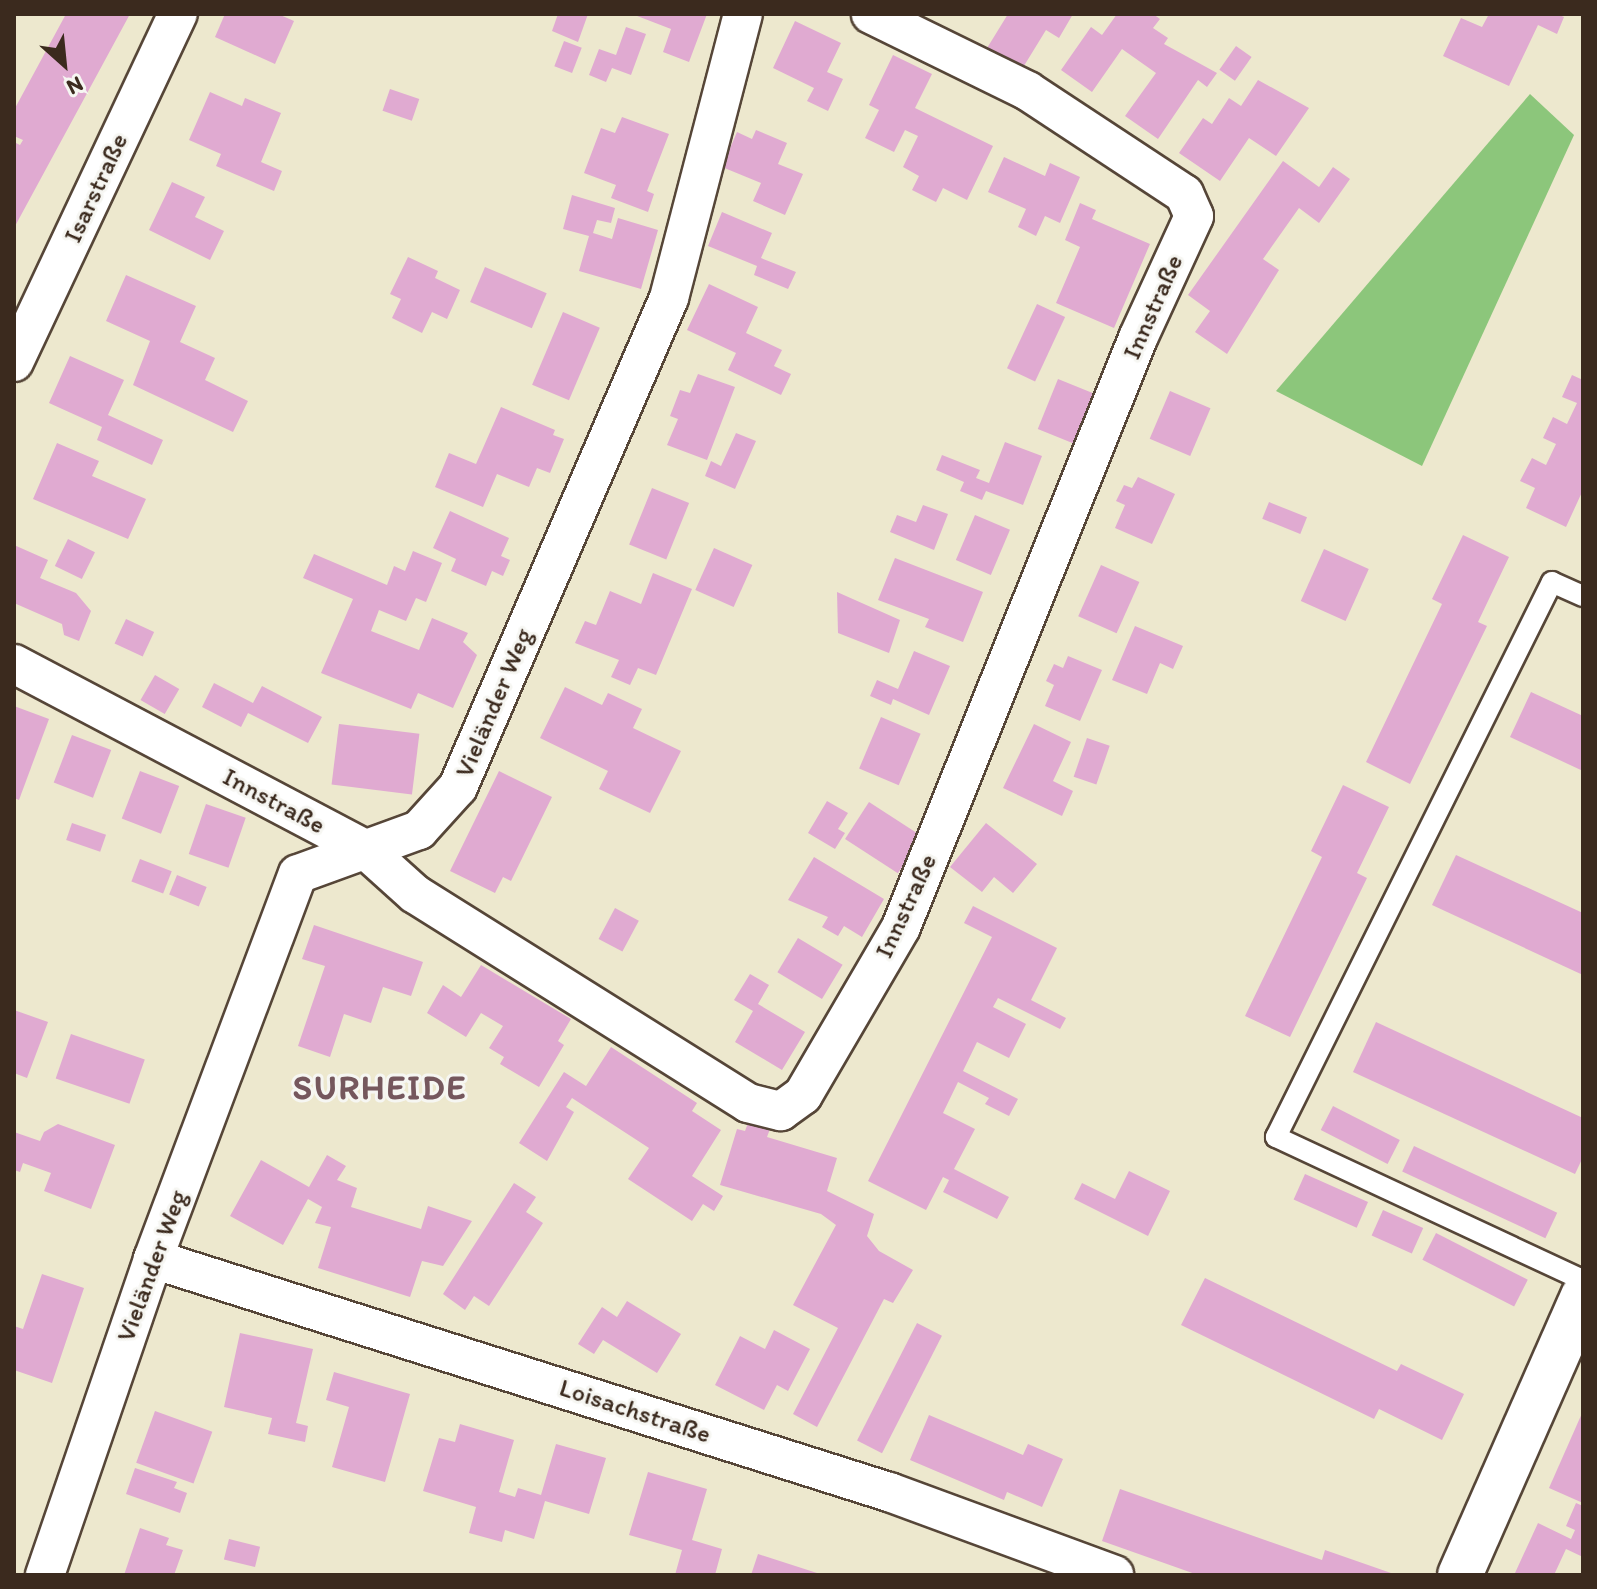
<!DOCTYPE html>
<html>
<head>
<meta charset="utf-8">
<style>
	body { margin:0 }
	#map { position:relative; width:1597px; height:1589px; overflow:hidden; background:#ede8ce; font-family:Itim,sans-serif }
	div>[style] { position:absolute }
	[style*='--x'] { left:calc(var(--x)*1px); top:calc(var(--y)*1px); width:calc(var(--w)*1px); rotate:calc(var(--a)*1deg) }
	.green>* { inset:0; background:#8cc67b }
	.building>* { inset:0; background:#e0aad1; transform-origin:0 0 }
	.roads { filter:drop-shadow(2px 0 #564638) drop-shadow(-2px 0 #564638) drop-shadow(0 2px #564638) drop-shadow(0 -2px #564638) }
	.service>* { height:20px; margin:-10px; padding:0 10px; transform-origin:10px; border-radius:10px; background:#fff }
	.minor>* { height:38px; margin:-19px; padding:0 19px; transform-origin:19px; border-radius:19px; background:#fff }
	.tertiary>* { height:44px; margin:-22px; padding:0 22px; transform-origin:22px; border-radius:22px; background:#fff }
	span { translate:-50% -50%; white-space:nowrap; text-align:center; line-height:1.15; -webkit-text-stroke:6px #f6f6f2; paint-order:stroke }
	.street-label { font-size:26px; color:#3b2a1e }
	.district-label { font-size:34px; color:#75575d; font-weight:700; letter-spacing:2px }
	.frame { position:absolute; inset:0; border:16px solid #3b2a1e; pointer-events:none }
	.north { position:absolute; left:24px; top:24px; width:80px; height:80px; -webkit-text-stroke:6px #f6f6f2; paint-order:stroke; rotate:153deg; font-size:22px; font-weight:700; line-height:32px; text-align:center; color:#3b2a1e }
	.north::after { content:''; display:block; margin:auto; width:28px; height:36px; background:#3b2a1e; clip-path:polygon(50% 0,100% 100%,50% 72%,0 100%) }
</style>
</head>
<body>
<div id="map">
	<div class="green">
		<i style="clip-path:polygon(1530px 94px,1574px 135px,1422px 466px,1276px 391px)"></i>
	</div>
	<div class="building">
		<i style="clip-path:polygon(66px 14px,130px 14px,14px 228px,14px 142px,20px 145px,23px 140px,14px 136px,14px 110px)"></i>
		<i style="clip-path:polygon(225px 14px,278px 14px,294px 21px,275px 64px,215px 37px)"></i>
		<i style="clip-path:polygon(558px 14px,588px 14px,578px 42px,552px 31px)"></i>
		<i style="clip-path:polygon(632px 14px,707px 14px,689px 62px,663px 52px,671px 29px)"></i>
		<i style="clip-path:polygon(1008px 14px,1073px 14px,1059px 38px,1046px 30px,1019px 74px,984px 53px)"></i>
		<i style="clip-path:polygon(1117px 14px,1153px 14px,1160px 19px,1153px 28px,1168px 38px,1164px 44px,1217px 73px,1207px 87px,1198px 80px,1158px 139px,1125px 116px,1156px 73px,1122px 49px,1092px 92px,1061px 70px,1091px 27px,1102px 35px)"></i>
		<i style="clip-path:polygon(1489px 14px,1557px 14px,1564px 17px,1557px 34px,1538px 25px,1509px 86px,1443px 56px,1461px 18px,1482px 27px)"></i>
		<i style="clip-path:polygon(795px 21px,841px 43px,827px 72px,843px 79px,828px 111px,807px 101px,814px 88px,773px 68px)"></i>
		<i style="clip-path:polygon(626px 27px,646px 34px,631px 75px,612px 68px,606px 82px,589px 75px,599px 49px,616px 55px)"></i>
		<i style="left:564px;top:41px;width:19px;height:27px;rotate:21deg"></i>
		<i style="left:1236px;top:46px;width:19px;height:29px;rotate:35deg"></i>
		<i style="clip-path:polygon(893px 55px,932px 74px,915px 108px,993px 146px,967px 200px,943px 188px,936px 202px,912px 190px,919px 176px,903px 167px,918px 136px,905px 130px,894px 152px,865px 138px,879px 110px,869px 105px)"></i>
		<i style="clip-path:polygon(1258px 80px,1309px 108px,1276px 156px,1249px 138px,1220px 181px,1179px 153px,1203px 118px,1212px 124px,1229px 98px,1241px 106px)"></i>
		<i style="left:390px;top:89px;width:31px;height:23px;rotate:19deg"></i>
		<i style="clip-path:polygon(210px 92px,242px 106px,245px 98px,281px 113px,261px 162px,282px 171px,274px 191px,216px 166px,221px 154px,189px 140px)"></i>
		<i style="clip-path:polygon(622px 117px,669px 134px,647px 191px,654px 194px,648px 212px,611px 198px,616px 185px,584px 173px,601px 128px,615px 133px)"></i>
		<i style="clip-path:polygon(756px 130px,787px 143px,778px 164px,803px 174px,785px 215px,753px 201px,761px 183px,722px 167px,737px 132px,752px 139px)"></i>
		<i style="clip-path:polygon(1004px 157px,1045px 176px,1050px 163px,1080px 177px,1060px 223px,1045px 216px,1036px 236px,1018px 227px,1026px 209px,988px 192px)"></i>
		<i style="clip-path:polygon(1283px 161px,1319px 187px,1333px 167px,1350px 179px,1319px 223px,1299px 208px,1263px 259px,1279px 270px,1227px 354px,1195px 332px,1210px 311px,1188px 295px)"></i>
		<i style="clip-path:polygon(172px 182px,205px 197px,195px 217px,224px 231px,210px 260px,149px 230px)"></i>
		<i style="clip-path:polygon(572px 195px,615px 208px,611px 223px,597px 220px,593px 233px,612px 239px,618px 218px,658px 230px,641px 289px,579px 271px,589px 236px,563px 229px)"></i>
		<i style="clip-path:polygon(1080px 203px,1096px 210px,1092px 219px,1150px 244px,1114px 328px,1056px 303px,1080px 247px,1065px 240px)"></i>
		<i style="clip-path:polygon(722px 212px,772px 233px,761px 258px,796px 272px,788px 289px,754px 275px,757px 266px,708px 246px)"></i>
		<i style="clip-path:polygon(408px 257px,438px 271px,435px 278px,460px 290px,447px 319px,432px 312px,422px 333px,392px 318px,401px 299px,390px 294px)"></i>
		<i style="left:485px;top:267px;width:67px;height:38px;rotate:23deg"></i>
		<i style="clip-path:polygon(126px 275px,196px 306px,180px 342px,215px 358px,205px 380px,248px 401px,233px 432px,133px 385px,150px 341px,106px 321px)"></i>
		<i style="clip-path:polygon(709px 284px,758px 307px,746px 333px,782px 350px,774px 366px,791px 374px,781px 395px,728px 370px,736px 353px,687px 330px)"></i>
		<i style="left:1037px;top:304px;width:31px;height:71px;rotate:25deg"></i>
		<i style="left:563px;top:312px;width:40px;height:79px;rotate:23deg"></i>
		<i style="clip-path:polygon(70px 356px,124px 380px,108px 415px,163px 440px,152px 465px,97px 440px,102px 427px,49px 403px)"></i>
		<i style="clip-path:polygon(698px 374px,735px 387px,707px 460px,667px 445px,678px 419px,670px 416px,680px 390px,690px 393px)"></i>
		<i style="clip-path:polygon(1572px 375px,1583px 380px,1583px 490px,1566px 527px,1526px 508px,1535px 488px,1520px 481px,1532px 458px,1546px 465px,1556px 444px,1543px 438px,1553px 417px,1567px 424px,1577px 403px,1562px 397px)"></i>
		<i style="left:1058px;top:379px;width:40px;height:54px;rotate:22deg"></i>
		<i style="left:1170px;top:391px;width:44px;height:52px;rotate:23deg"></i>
		<i style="clip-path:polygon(501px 407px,555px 430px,553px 435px,564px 439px,550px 473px,537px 468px,529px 487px,497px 474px,483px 507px,435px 487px,449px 453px,476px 464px)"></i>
		<i style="clip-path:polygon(736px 433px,756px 441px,735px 489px,705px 476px,711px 461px,721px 466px)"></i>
		<i style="clip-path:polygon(1005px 442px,1042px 456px,1023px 505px,986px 491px,982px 500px,960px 491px,964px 482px,936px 470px,942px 455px,980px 470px,976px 478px,989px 483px)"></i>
		<i style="clip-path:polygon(57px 443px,99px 461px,92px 476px,146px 499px,128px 539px,33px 499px)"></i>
		<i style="clip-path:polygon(1138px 477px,1175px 494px,1152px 544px,1115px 528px,1125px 505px,1116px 501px,1124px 485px,1132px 488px)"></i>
		<i style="left:652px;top:488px;width:40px;height:61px;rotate:22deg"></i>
		<i style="left:1269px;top:502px;width:41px;height:18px;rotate:22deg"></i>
		<i style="clip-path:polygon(923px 505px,948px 514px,934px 550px,890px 532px,897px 515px,916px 522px)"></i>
		<i style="clip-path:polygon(450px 511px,509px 538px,501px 556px,510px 560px,503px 576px,492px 571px,486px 586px,451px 571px,456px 559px,433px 548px)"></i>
		<i style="left:975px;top:515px;width:38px;height:49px;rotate:23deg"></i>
		<i style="clip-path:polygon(1463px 535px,1509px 557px,1478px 622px,1487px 626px,1410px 784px,1366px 762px,1442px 604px,1432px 599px)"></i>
		<i style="left:68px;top:539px;width:30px;height:30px;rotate:26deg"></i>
		<i style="clip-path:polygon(14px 545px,48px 560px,40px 578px,76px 593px,91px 611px,79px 641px,64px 635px,62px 624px,14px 603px)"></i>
		<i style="left:714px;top:548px;width:42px;height:46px;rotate:24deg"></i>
		<i style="left:1324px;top:549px;width:49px;height:57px;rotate:24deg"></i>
		<i style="clip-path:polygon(413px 551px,442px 563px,426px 602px,416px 598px,406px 621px,379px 610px,371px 631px,419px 650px,432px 618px,468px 633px,463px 642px,477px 655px,453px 708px,418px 693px,411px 709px,321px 673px,353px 599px,303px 578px,314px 554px,387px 585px,394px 566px,405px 571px)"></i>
		<i style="clip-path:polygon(895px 558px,983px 592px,963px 642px,925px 627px,929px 619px,878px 600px)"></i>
		<i style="left:1101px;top:565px;width:42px;height:56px;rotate:24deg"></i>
		<i style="clip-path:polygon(653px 573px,692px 589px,656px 675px,638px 668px,630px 685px,611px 677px,619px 660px,575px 643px,585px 621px,596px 625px,610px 591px,641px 604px)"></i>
		<i style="clip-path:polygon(837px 592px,900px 620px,889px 653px,838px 633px)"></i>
		<i style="left:126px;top:619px;width:31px;height:27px;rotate:25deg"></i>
		<i style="clip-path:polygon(1135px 626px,1183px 646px,1173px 669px,1160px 663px,1147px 694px,1112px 680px)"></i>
		<i style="clip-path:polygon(914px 651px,950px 666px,929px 715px,893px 699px,891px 705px,870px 696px,877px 680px,898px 689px)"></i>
		<i style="clip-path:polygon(1068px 656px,1102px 670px,1080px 721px,1045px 706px,1054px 685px,1046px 681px,1054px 664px,1063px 668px)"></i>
		<i style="left:155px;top:675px;width:28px;height:29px;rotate:30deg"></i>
		<i style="clip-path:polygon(214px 683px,253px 703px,262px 686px,322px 717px,308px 743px,248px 713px,241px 727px,202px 707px)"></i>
		<i style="clip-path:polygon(565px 687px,602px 705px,608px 693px,642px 709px,633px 728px,681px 751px,650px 813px,599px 789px,608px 771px,540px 738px)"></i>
		<i style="clip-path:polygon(1531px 692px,1583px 716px,1583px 771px,1510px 737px)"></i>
		<i style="clip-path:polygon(14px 706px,49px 719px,19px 800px,14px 798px)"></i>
		<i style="left:881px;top:717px;width:43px;height:56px;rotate:23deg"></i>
		<i style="left:339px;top:724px;width:81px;height:61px;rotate:7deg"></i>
		<i style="clip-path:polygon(1034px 724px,1071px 742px,1053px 781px,1073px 791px,1062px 816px,1003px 788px)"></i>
		<i style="left:72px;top:735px;width:42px;height:51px;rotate:21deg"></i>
		<i style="left:1087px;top:738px;width:24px;height:41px;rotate:19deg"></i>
		<i style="left:140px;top:771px;width:42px;height:51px;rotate:21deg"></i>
		<i style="clip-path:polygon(499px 771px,552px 797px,511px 881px,503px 877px,495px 893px,450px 871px)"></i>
		<i style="clip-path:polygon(1343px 785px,1389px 807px,1357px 873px,1367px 878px,1290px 1037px,1245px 1016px,1322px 857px,1311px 851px)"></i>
		<i style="clip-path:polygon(827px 801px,848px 813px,838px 829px,845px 833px,835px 849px,808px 833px)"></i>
		<i style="left:869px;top:802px;width:63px;height:44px;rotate:33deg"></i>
		<i style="left:206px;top:804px;width:42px;height:53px;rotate:19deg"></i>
		<i style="left:72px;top:823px;width:36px;height:18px;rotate:19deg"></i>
		<i style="clip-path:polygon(986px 823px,1037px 864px,1013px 893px,994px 877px,982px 892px,950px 867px)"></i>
		<i style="clip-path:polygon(1456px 855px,1583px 913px,1583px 975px,1432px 905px)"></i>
		<i style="clip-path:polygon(814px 857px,884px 899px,862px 937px,844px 926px,838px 936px,822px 927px,828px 917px,788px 900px)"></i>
		<i style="left:140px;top:859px;width:34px;height:24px;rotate:21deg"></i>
		<i style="left:177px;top:875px;width:32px;height:21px;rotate:22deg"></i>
		<i style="clip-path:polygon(973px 906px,1057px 948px,1031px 1000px,1066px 1018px,1060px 1029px,998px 998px,993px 1007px,1026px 1024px,1009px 1058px,977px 1042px,963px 1071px,1018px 1099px,1009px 1116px,985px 1104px,989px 1098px,958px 1082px,943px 1113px,975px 1129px,954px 1169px,1009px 1197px,997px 1219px,943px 1192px,949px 1180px,943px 1177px,926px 1210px,868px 1181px,992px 937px,964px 923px)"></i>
		<i style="left:615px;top:908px;width:27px;height:35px;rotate:28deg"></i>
		<i style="clip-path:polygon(314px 925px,423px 962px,411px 996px,383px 987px,371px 1023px,344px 1014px,330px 1057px,298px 1046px,325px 966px,302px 959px)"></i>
		<i style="left:798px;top:938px;width:52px;height:40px;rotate:31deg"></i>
		<i style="clip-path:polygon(481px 965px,571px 1019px,558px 1041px,564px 1045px,539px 1087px,500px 1064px,504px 1057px,489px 1048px,503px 1026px,481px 1013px,466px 1037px,427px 1013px,443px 985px,461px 997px)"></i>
		<i style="clip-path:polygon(750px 974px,769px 985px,758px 1004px,805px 1032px,782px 1070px,735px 1042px,753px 1011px,734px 1000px)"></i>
		<i style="clip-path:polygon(14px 1010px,48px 1022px,27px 1078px,14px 1073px)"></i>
		<i style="clip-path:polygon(1376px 1022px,1583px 1118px,1583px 1157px,1575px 1174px,1353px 1072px)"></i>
		<i style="left:71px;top:1034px;width:78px;height:47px;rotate:19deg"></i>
		<i style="clip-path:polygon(611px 1047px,697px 1103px,692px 1111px,721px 1130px,692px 1176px,723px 1196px,714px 1211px,703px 1204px,692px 1221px,628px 1179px,649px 1148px,572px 1098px,566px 1107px,574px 1112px,547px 1161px,519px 1143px,564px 1072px,586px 1086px)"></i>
		<i style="left:1333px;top:1106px;width:75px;height:27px;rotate:27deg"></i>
		<i style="clip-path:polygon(748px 1123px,770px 1129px,767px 1137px,837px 1158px,827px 1191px,874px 1214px,867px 1236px,879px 1251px,913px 1270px,893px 1303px,884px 1299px,817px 1427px,793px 1414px,838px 1328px,793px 1305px,836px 1225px,821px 1214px,720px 1185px,737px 1129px,745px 1131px)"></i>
		<i style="clip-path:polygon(58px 1124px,115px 1145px,91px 1209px,44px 1191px,51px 1173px,23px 1163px,20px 1172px,14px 1170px,14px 1132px,40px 1141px,44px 1132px)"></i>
		<i style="left:1414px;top:1146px;width:158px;height:28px;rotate:25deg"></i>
		<i style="clip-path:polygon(327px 1155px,346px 1166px,337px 1180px,357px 1188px,351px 1207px,421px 1229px,428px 1206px,472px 1221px,443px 1266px,422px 1261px,410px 1297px,318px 1268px,331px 1227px,315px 1223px,322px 1207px,308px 1199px,283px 1245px,230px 1216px,261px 1160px,309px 1187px)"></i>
		<i style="clip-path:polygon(1129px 1171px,1170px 1191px,1148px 1236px,1074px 1199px,1082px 1183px,1115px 1199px)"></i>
		<i style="left:1305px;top:1174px;width:69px;height:28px;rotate:24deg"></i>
		<i style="clip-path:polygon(514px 1183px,536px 1197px,526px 1212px,543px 1223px,489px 1306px,474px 1296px,465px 1310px,443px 1294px)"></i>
		<i style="left:1383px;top:1210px;width:44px;height:28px;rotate:24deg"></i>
		<i style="left:1436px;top:1233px;width:103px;height:30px;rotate:27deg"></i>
		<i style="clip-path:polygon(42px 1274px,84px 1288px,52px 1383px,14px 1370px,14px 1326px,23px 1329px)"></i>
		<i style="clip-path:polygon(1205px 1278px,1397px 1371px,1401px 1364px,1464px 1394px,1442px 1440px,1379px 1409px,1374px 1419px,1181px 1325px)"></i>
		<i style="clip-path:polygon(627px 1301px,681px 1334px,657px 1373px,603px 1340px,594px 1354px,578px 1344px,602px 1307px,617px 1317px)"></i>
		<i style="left:917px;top:1323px;width:28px;height:132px;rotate:27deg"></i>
		<i style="clip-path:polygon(774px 1330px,810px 1349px,788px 1391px,777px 1385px,764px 1410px,715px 1385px,740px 1336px,765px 1349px)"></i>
		<i style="clip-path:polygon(240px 1333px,313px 1349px,296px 1423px,308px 1426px,305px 1442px,268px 1434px,272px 1418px,224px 1407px)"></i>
		<i style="clip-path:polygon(334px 1372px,410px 1394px,385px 1482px,332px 1467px,349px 1407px,326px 1400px)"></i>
		<i style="left:155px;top:1411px;width:61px;height:55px;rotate:20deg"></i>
		<i style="clip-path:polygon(1583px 1411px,1583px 1503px,1549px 1488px)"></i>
		<i style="clip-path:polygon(929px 1415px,1023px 1455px,1028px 1444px,1063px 1459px,1042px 1507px,1007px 1492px,1004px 1500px,910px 1460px)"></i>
		<i style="clip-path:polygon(460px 1424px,514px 1440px,499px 1492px,515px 1497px,518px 1488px,541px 1495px,556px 1444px,606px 1458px,589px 1514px,545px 1501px,534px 1539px,505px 1530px,502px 1542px,469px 1533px,476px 1507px,423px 1491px,439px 1438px,455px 1442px)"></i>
		<i style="clip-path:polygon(135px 1468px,177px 1482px,174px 1488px,187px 1493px,180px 1513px,126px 1494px)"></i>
		<i style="clip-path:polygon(648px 1472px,707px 1489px,692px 1540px,722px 1549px,715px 1575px,675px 1575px,682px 1550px,629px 1535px)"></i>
		<i style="clip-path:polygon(1120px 1489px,1322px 1560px,1325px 1550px,1391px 1573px,1198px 1575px,1102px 1541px)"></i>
		<i style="clip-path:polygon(1576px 1503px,1583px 1506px,1583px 1557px,1566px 1549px,1554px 1575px,1515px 1573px,1538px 1523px,1571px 1539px,1575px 1530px,1566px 1526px)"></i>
		<i style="clip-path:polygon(140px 1528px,169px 1538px,166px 1545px,183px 1550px,174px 1575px,124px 1575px)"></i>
		<i style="left:229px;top:1539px;width:32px;height:21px;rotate:14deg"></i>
		<i style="clip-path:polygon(758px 1554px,817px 1573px,816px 1575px,751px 1575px)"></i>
	</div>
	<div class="roads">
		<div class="service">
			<i style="--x:1583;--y:596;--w:34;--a:-156"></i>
			<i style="--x:1552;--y:582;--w:620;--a:116.44"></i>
			<i style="--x:1276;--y:1137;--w:339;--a:25"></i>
		</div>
		<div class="minor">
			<i style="--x:14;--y:362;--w:385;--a:-64.8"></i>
			<i style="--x:14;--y:664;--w:397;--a:27.8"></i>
			<i style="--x:365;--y:849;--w:67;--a:42"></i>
			<i style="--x:415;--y:894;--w:393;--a:32.1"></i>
			<i style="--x:748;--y:1103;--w:34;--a:14"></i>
			<i style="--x:781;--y:1111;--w:27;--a:-36"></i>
			<i style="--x:803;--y:1095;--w:194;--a:-59.7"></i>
			<i style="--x:901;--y:927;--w:635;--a:-68.08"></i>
			<i style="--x:1138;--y:338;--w:134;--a:-65.3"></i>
			<i style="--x:1194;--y:216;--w:24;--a:-114"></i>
			<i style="--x:1184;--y:194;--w:187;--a:-146.6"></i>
			<i style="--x:1028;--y:91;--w:175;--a:-153.9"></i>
			<i style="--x:153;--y:1259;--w:772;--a:17.57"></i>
			<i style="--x:889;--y:1492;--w:240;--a:20.2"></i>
			<i style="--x:45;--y:1575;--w:334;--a:-71.1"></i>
			<i style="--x:153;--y:1259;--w:411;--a:-69.4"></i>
			<i style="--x:298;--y:874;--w:129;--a:-20"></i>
			<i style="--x:419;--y:830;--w:58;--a:-47.8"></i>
			<i style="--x:458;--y:787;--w:533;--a:-66.66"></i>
			<i style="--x:669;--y:298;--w:293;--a:-75.4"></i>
		</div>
		<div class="tertiary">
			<i style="--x:1460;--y:1575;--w:305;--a:-66.2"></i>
		</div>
	</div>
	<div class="street-label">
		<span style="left:96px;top:188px;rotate:-65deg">Isarstraße</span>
		<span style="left:1153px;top:307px;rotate:-66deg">Innstraße</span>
		<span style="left:494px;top:703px;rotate:-67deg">Vieländer Weg</span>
		<span style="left:274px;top:801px;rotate:28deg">Innstraße</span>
		<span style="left:906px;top:906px;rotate:-65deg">Innstraße</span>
		<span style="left:152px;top:1266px;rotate:-70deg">Vieländer Weg</span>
		<span style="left:635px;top:1411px;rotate:18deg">Loisachstraße</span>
	</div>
	<div class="district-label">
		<span style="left:380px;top:1088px">SURHEIDE</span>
	</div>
	<div class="frame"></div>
	<div class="north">N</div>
</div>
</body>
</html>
